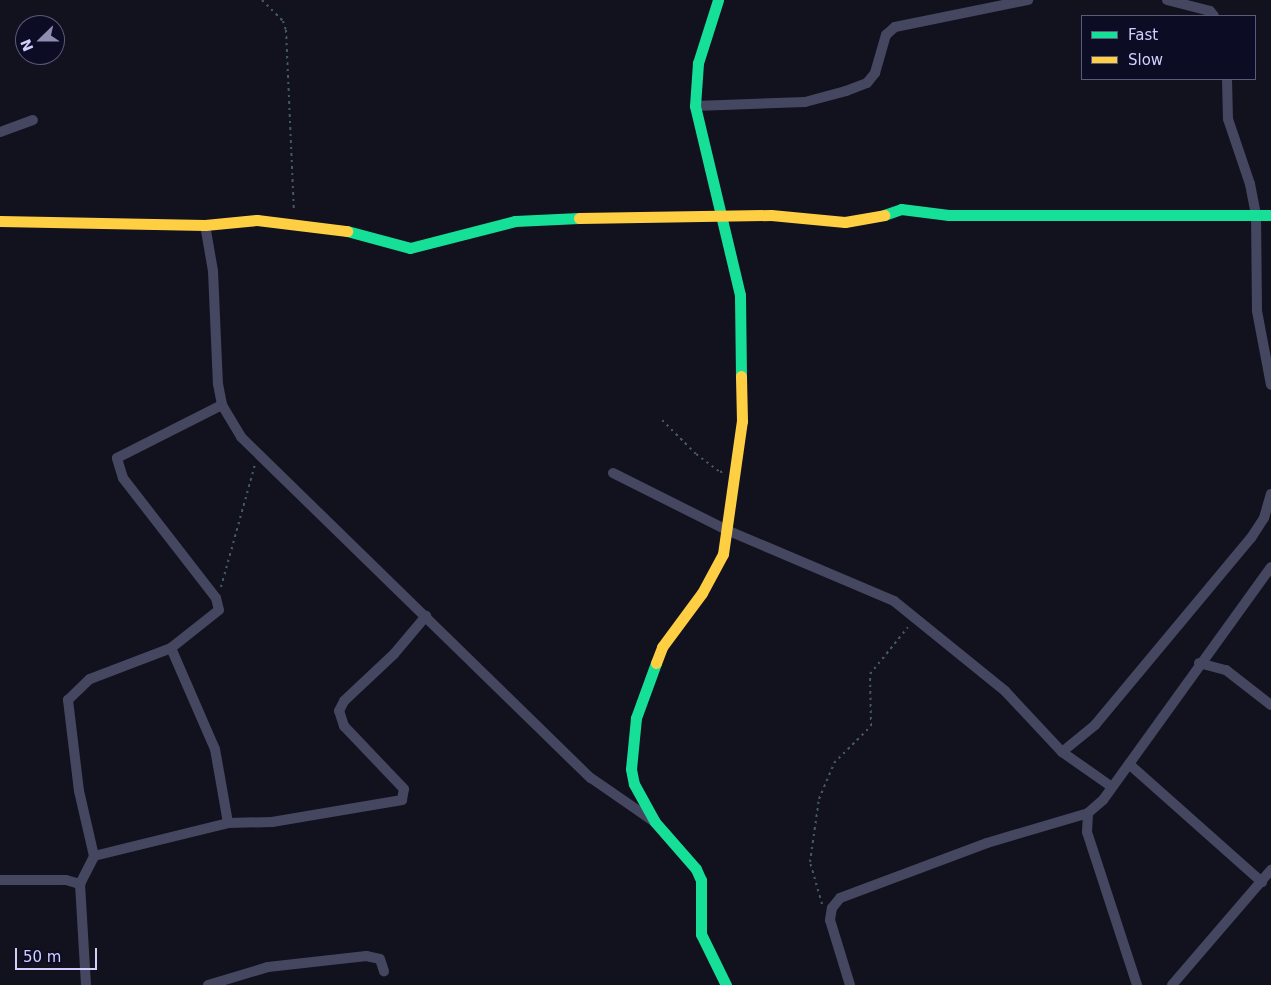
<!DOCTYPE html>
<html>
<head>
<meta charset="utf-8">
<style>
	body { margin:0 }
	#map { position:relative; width:1271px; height:985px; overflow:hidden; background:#12121f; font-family:"DejaVu Sans",sans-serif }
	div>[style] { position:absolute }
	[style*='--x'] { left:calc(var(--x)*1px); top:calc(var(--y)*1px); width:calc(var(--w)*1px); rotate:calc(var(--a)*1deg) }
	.path>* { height:2px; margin-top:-1px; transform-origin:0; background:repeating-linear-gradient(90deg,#445966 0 2.5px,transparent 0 6.5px) }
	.street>* { height:10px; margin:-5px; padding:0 5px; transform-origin:5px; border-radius:5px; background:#454761 }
	.fast>* { height:11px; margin:-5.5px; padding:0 5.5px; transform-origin:5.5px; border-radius:5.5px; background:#16e098 }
	.slow>* { height:11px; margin:-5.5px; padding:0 5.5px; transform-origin:5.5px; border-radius:5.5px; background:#ffcf43 }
	span { translate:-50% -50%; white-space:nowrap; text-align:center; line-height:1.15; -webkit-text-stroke:4px #0d0c25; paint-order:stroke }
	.legend { position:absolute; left:1081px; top:15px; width:175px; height:65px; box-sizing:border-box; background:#0d0c25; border:1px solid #5b5a7c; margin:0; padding:6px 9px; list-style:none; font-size:15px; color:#d0d0ff }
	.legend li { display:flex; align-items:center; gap:10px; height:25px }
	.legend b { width:25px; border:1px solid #5b5a7c }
	.north { position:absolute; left:15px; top:15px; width:50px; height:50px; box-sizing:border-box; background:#0d0c25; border:1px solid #5b5a7c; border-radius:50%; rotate:248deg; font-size:14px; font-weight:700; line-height:20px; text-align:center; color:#d0d0ff }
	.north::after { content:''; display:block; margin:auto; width:18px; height:22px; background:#8e8eb1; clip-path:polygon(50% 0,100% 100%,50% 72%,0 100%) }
	.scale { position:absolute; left:15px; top:948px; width:82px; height:22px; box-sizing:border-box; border:2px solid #d0d0ff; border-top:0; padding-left:6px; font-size:15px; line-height:18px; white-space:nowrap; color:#d0d0ff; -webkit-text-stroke:4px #0d0c25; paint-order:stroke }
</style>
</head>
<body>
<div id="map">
	<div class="path">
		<i style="--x:262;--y:0;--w:30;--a:45"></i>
		<i style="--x:283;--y:21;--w:9;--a:72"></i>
		<i style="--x:286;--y:30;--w:180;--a:87.5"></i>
		<i style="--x:662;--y:420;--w:48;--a:45"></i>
		<i style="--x:696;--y:454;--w:30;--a:37"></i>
		<i style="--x:720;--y:472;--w:5;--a:-11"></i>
		<i style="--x:221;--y:587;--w:128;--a:-74.5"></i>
		<i style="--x:822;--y:904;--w:44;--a:-105.9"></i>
		<i style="--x:810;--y:862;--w:64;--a:-81.9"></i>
		<i style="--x:819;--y:799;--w:39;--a:-67"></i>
		<i style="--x:834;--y:763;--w:52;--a:-45"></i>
		<i style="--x:871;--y:726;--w:52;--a:-91.1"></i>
		<i style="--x:870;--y:674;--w:60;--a:-51"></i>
	</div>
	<div class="street">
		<i style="--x:1167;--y:0;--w:44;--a:14.3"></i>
		<i style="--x:1210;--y:11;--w:6;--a:51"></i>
		<i style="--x:1227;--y:79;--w:40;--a:88.6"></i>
		<i style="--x:1228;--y:119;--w:69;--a:71.3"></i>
		<i style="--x:1250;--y:184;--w:32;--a:79"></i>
		<i style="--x:1256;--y:215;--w:96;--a:89.4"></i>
		<i style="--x:1257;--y:311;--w:75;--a:79.3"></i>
		<i style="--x:695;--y:106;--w:110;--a:-2.1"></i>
		<i style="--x:805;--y:102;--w:42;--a:-15"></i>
		<i style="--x:846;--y:91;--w:22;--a:-21"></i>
		<i style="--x:867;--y:83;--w:13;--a:-51"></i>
		<i style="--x:875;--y:73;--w:40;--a:-74"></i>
		<i style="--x:886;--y:35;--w:12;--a:-42"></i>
		<i style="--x:895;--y:27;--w:136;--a:-11.5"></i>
		<i style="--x:0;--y:132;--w:35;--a:-20"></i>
		<i style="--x:205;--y:225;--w:47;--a:80.1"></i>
		<i style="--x:213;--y:271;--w:113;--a:87.5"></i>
		<i style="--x:218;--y:384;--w:21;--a:79"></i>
		<i style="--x:222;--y:405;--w:37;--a:59"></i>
		<i style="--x:241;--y:437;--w:489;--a:44.3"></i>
		<i style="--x:591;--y:778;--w:75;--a:34.7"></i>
		<i style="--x:613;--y:473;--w:130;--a:26.6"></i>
		<i style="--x:729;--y:531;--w:179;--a:23"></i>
		<i style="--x:894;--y:601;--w:143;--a:39"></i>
		<i style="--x:1005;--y:691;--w:83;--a:46.9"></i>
		<i style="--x:1062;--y:752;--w:61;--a:35"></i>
		<i style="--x:171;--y:648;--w:110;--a:66.5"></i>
		<i style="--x:215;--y:749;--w:75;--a:80"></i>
		<i style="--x:1199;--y:663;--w:28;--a:15"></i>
		<i style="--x:1226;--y:670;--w:57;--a:37.9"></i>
		<i style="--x:1062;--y:752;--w:43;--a:-39.3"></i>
		<i style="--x:1095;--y:725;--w:244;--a:-50.2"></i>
		<i style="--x:1251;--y:538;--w:24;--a:-57"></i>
		<i style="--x:1264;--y:518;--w:25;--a:-74"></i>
		<i style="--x:1129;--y:764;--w:178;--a:41.6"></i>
		<i style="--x:1088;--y:813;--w:19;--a:93"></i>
		<i style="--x:1087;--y:832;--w:161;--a:71.9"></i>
		<i style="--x:94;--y:856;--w:138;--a:-13.8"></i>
		<i style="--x:228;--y:823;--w:44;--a:-1.3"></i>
		<i style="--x:272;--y:822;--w:132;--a:-9.6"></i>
		<i style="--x:402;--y:800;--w:11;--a:-80"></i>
		<i style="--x:404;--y:789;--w:87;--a:-133.6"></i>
		<i style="--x:344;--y:726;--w:16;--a:-108"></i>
		<i style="--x:339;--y:711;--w:11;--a:-63"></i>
		<i style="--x:344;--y:701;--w:69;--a:-43.2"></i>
		<i style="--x:394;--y:654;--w:50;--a:-49.9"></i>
		<i style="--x:0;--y:880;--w:66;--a:0"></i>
		<i style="--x:66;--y:880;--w:15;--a:16"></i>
		<i style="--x:80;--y:884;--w:101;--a:86.6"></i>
		<i style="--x:80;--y:884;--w:31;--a:-63"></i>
		<i style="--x:94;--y:856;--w:67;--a:-103"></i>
		<i style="--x:79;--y:791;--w:92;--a:-96.9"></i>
		<i style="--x:68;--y:700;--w:30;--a:-44"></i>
		<i style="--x:90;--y:679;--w:87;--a:-20.9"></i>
		<i style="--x:171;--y:648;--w:61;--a:-38.4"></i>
		<i style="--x:219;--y:610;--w:12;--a:-104"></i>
		<i style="--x:216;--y:598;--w:152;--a:-127.8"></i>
		<i style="--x:123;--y:478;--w:21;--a:-107"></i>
		<i style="--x:117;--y:458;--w:118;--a:-26.8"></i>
		<i style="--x:208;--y:985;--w:63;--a:-16.7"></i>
		<i style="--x:268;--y:967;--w:99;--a:-6.4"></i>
		<i style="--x:366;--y:956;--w:14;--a:12"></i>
		<i style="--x:380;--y:959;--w:13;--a:72"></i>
		<i style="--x:850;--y:985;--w:68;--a:-107.1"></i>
		<i style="--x:830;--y:920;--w:12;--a:-81"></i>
		<i style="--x:832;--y:908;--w:13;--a:-51"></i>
		<i style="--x:840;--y:898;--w:157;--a:-20.5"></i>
		<i style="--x:987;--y:843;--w:105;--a:-16.5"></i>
		<i style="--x:1088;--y:813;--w:20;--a:-41"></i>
		<i style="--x:1103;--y:800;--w:287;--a:-54.2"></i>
		<i style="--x:1172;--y:985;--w:152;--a:-49.3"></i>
	</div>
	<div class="fast">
		<i style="--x:718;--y:0;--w:66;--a:107.6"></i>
		<i style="--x:698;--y:63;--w:43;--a:94"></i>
		<i style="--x:695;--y:106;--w:194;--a:76.6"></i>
		<i style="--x:740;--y:295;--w:81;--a:89.3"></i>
		<i style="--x:884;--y:215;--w:18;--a:-19"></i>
		<i style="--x:901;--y:209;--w:48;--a:7.1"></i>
		<i style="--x:949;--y:215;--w:322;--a:0"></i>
		<i style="--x:347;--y:231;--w:65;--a:15.1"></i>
		<i style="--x:410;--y:248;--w:108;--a:-14.4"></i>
		<i style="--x:515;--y:221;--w:64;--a:-2.7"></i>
		<i style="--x:656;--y:663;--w:59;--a:110"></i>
		<i style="--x:636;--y:718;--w:51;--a:95.6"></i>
		<i style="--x:631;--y:769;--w:15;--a:79"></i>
		<i style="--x:634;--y:784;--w:43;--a:61.1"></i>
		<i style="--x:655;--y:822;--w:62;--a:48.9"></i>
		<i style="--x:696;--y:869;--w:12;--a:66"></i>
		<i style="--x:701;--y:880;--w:54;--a:90"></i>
		<i style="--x:701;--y:934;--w:57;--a:63.9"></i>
	</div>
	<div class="slow">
		<i style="--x:579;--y:218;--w:192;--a:-0.9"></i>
		<i style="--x:771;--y:215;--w:74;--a:5.4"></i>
		<i style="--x:845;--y:222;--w:40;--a:-10"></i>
		<i style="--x:0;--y:221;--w:205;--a:1.1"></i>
		<i style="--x:205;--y:225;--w:52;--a:-5.5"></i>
		<i style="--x:257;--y:220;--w:91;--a:7"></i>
		<i style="--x:656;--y:663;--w:17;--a:-69"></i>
		<i style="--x:662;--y:647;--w:67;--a:-53.5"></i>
		<i style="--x:702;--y:593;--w:44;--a:-61.7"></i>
		<i style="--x:723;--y:554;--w:134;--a:-81.9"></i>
		<i style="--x:742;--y:421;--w:45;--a:-91.3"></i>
	</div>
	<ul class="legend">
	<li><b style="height:6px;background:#16e098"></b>Fast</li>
	<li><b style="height:6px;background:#ffcf43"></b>Slow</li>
	</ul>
	<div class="north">N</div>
	<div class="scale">50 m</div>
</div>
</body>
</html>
